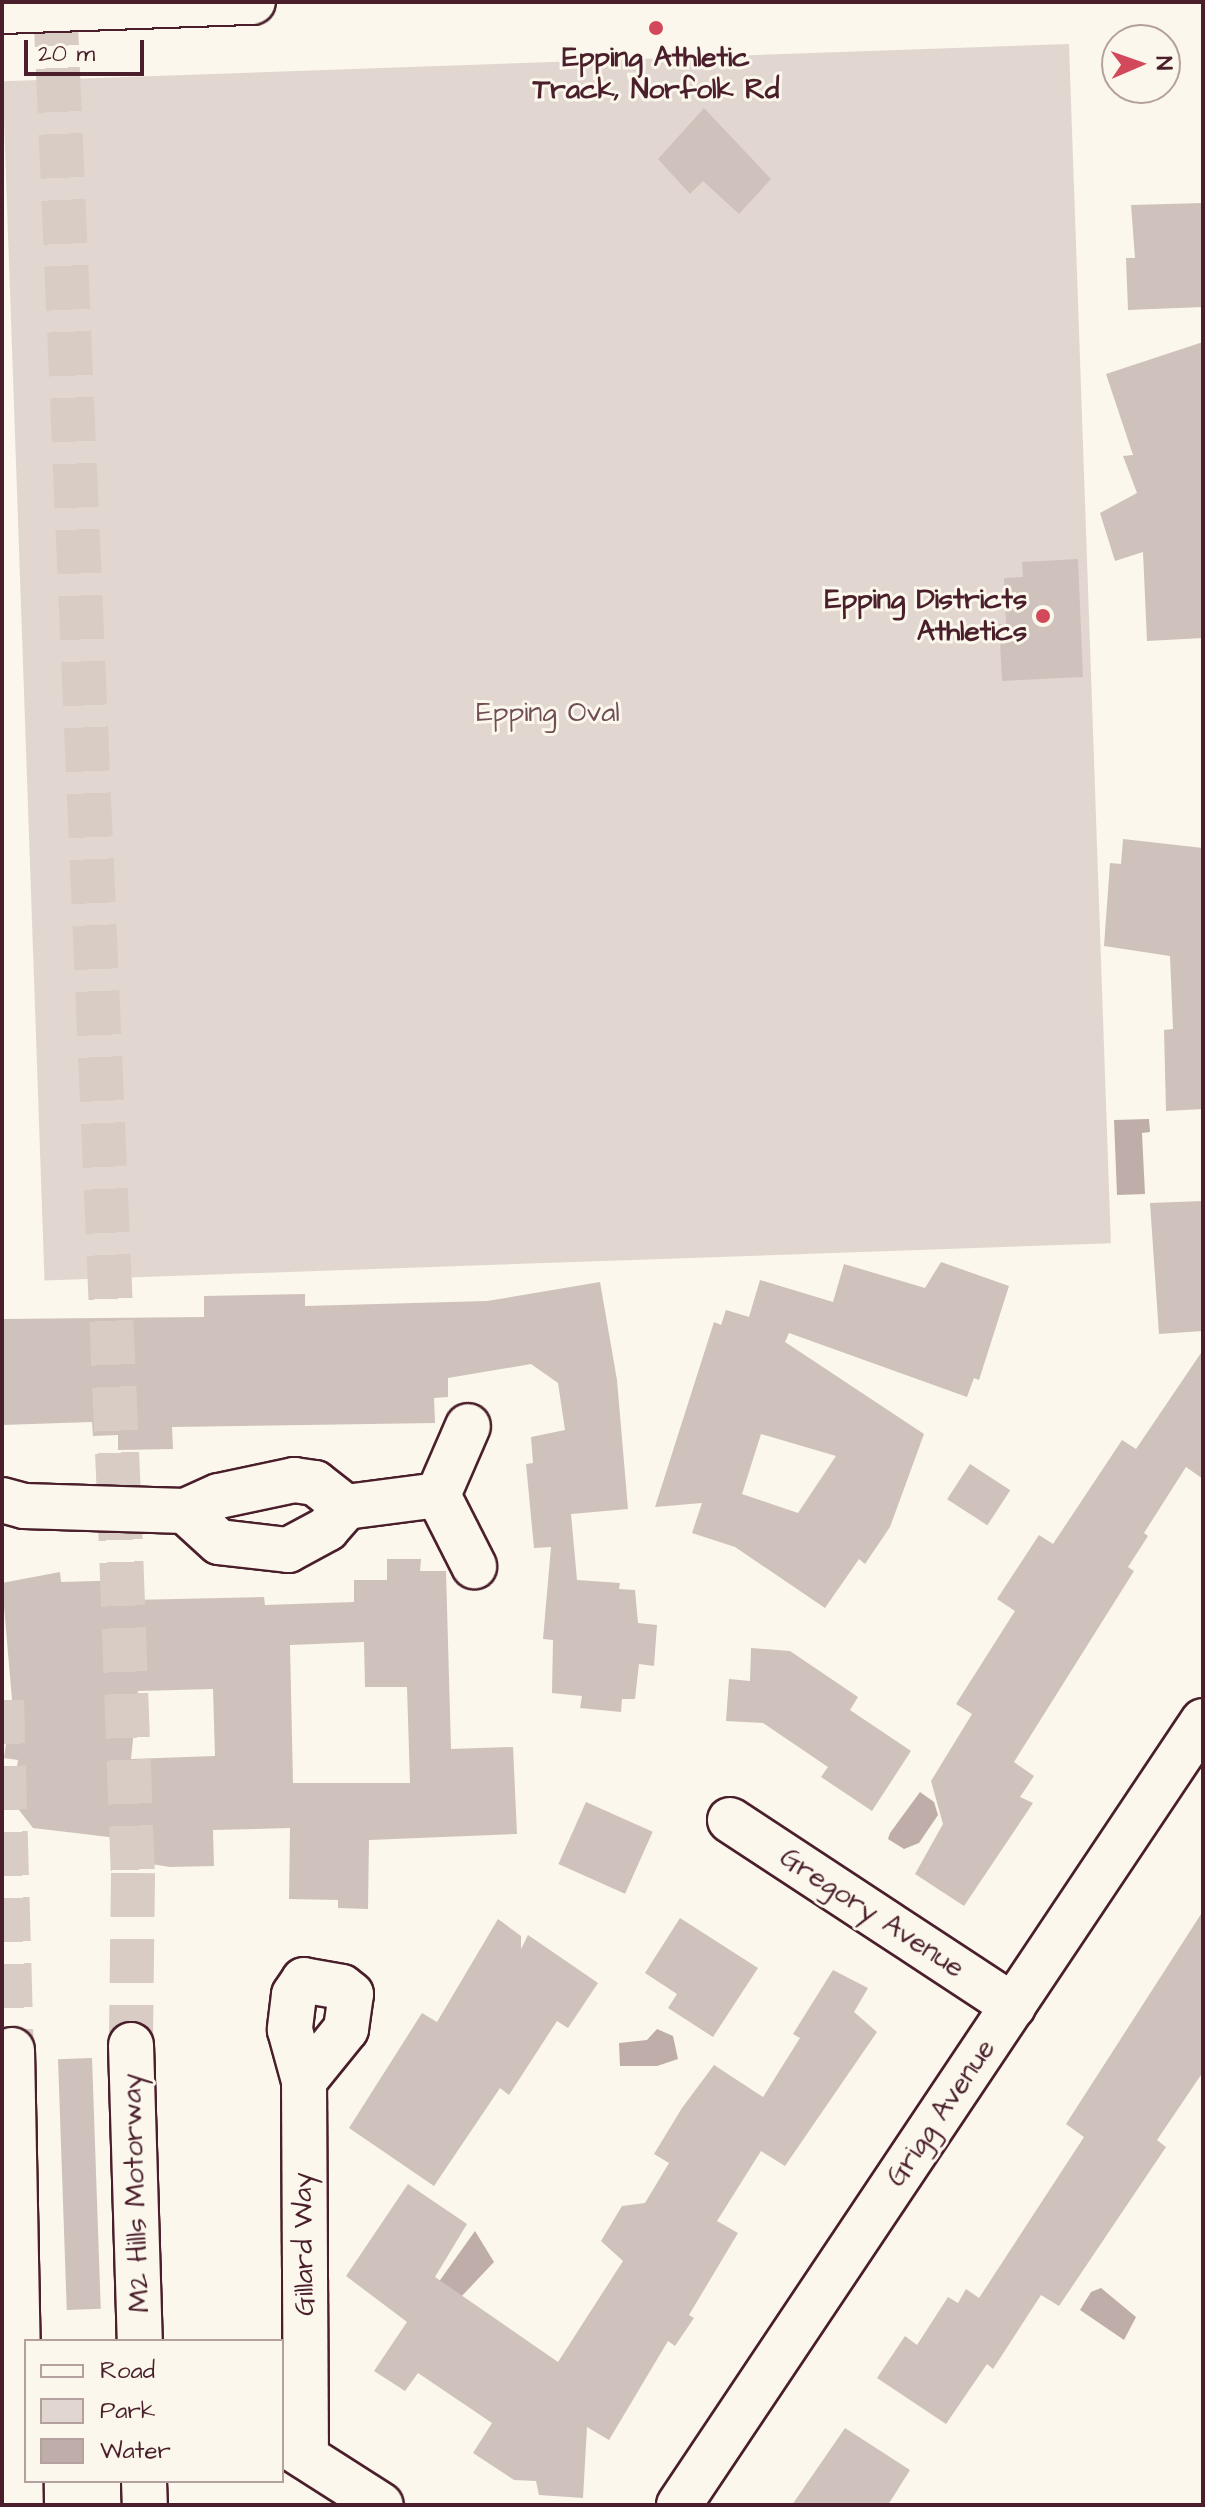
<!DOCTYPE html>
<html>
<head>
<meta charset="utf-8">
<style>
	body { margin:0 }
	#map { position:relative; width:1205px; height:2507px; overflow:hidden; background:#fbf7ec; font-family:"Architects Daughter",sans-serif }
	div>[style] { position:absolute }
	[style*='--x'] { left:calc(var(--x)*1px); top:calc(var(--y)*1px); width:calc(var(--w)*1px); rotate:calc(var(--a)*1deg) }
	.green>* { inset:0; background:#e2d7d0; transform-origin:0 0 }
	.water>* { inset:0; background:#bfadaa }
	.building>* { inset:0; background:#cfc2bc; transform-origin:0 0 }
	.motorway-tunnel>* { height:44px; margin-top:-22px; transform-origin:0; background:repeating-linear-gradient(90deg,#d8ccc5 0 44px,transparent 0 66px) }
	.roads { filter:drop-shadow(2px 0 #4a1f2b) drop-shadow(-2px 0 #4a1f2b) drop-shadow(0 2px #4a1f2b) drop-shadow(0 -2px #4a1f2b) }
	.minor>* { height:44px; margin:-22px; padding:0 22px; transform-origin:22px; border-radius:22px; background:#fbf7ec }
	.tertiary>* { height:44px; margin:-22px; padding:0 22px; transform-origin:22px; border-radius:22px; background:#fbf7ec }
	.motorway>* { height:44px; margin:-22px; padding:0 22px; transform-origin:22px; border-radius:22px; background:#fbf7ec }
	.dots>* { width:22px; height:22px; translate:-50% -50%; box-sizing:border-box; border:4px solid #fbf7ec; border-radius:50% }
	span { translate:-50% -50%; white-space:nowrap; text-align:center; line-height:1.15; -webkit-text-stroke:6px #fbf7ec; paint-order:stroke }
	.poi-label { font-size:28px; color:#4a1f2b; font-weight:700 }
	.right { translate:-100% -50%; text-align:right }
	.park-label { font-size:28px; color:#704d54 }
	.street-label { font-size:28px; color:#4a1f2b }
	.frame { position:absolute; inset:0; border:4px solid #4a1f2b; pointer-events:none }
	.legend { position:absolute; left:24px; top:2339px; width:260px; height:144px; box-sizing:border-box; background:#fbf7ec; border:2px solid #b4a19f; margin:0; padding:10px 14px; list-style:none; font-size:24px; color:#4a1f2b }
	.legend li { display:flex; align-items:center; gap:16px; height:40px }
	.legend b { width:40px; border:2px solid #b4a19f }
	.north { position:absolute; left:1101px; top:24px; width:80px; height:80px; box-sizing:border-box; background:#fbf7ec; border:2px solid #b4a19f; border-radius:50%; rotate:88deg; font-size:22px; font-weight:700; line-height:32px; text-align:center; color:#4a1f2b }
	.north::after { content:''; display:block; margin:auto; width:28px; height:36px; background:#d1495b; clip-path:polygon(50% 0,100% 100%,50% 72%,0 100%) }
	.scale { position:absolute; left:24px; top:40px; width:120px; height:36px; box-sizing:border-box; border:4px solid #4a1f2b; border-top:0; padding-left:10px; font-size:24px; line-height:28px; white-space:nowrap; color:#4a1f2b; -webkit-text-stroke:6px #fbf7ec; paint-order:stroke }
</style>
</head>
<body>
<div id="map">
	<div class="green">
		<i style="left:1069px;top:44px;width:1200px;height:1067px;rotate:88deg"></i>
	</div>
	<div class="water">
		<i style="clip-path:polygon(1149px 1119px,1150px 1132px,1142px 1133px,1145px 1194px,1117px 1195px,1114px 1120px)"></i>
		<i style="clip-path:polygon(920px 1792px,934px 1802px,938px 1815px,919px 1843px,904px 1849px,888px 1839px,890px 1833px)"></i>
		<i style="clip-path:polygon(657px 2029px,673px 2036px,678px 2059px,657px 2066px,620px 2066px,619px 2043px,647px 2040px)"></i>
		<i style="clip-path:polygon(475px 2231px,494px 2262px,460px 2298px,438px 2283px)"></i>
		<i style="clip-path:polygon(1101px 2288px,1136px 2317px,1124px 2340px,1080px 2310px,1091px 2292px)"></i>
	</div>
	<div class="building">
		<i style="clip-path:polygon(704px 108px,771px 179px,739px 214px,703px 181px,690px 194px,658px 159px)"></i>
		<i style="clip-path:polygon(1203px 203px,1203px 307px,1128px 310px,1126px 258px,1135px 258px,1131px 205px)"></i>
		<i style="clip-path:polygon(1203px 342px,1203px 638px,1147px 641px,1143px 552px,1115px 561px,1100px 513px,1137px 493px,1123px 456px,1133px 455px,1106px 374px)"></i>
		<i style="clip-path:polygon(1078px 559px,1083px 677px,1002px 681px,999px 624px,1006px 624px,1004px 578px,1023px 577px,1022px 562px)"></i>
		<i style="clip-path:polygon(1123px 839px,1203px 848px,1203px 1109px,1166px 1111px,1164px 1030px,1173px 1029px,1170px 956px,1104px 946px,1110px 863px,1121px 864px)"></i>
		<i style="clip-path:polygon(1203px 1201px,1203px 1331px,1159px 1334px,1150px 1203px)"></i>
		<i style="clip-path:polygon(evenodd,941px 1262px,1009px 1286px,979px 1380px,974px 1378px,967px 1397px,789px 1333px,785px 1342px,924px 1434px,890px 1527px,865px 1564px,859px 1559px,825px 1608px,735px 1547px,692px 1533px,702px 1503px,655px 1507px,714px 1322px,721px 1325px,726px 1310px,749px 1317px,760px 1280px,833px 1302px,844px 1264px,925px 1288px,941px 1262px,761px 1434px,836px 1456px,798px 1513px,742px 1494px,761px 1434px)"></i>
		<i style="clip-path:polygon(600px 1282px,617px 1380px,628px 1509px,571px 1514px,577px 1580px,620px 1583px,619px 1589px,635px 1590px,638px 1623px,657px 1625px,654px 1666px,639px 1664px,635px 1699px,622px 1699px,621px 1712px,580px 1708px,582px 1696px,552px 1693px,553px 1640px,543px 1639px,551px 1547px,534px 1548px,526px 1464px,533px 1463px,531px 1437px,565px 1430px,558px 1383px,531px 1364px,448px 1378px,448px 1397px,434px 1398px,435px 1423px,172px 1427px,173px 1449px,118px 1450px,118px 1435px,93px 1436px,92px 1422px,2px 1425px,2px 1319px,204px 1317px,204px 1296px,305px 1294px,305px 1306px,487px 1301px)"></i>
		<i style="clip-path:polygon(1203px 1350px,1203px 1479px,1186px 1467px,1144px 1533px,1148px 1536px,1128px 1567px,1134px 1571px,1014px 1762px,1034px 1776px,1020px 1797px,1033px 1803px,964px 1906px,915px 1874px,943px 1824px,931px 1781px,972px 1714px,956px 1704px,1015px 1611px,997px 1599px,1039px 1535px,1053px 1544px,1122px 1440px,1136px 1449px)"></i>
		<i style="left:970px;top:1464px;width:48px;height:42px;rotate:33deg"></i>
		<i style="clip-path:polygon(evenodd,387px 1559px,421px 1559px,420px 1571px,446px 1571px,451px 1749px,513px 1747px,517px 1834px,369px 1840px,368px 1909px,338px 1908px,338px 1900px,289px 1899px,290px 1828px,213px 1830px,214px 1866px,170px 1867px,151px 1864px,151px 1842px,33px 1828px,12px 1801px,18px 1760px,4px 1758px,12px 1700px,2px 1583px,60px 1572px,61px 1582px,130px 1580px,131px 1600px,264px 1597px,265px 1605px,354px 1602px,354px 1580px,387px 1580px,387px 1559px,364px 1642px,365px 1687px,407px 1687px,410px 1783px,293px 1783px,290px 1645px,364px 1642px,387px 1559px,213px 1689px,215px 1756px,131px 1759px,138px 1691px,213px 1689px)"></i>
		<i style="clip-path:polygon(751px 1648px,790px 1651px,858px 1697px,850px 1710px,911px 1751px,872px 1811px,821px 1777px,828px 1767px,763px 1723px,726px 1721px,729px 1679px,750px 1681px)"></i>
		<i style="left:586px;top:1802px;width:73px;height:68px;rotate:24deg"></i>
		<i style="clip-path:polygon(1203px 1911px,1203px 2072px,1157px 2140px,1166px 2147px,1059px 2306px,1041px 2295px,993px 2369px,987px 2364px,946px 2424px,877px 2378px,905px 2336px,917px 2345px,948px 2297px,958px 2303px,966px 2289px,979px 2298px,1084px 2137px,1066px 2124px)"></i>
		<i style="clip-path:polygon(680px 1918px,758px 1968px,713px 2037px,668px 2008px,677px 1994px,645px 1973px)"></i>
		<i style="clip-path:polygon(498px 1919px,521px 1936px,521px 1949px,528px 1935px,598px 1983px,568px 2028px,557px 2021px,509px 2095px,500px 2088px,434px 2186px,349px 2128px,422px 2013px,437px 2022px)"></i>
		<i style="clip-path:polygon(833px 1970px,868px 1988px,854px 2012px,877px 2032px,785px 2166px,761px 2151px,717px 2221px,738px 2233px,689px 2315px,694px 2318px,675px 2346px,668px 2341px,609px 2440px,587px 2427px,583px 2498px,539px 2495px,536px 2481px,514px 2480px,473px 2453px,492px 2423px,418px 2373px,405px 2391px,374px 2371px,407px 2322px,346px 2276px,408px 2184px,467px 2224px,435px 2277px,558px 2362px,623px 2261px,601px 2241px,622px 2206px,645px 2203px,669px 2163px,654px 2154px,682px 2108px,714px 2065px,763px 2097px,800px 2038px,793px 2034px)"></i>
		<i style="left:92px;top:2058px;width:251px;height:34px;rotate:88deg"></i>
		<i style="clip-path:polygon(845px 2428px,910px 2470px,888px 2505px,792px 2505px)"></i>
	</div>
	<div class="motorway-tunnel">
		<i style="--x:55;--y:2;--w:1495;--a:87.55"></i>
		<i style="--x:119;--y:1496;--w:377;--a:87.9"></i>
		<i style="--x:133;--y:1873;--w:172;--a:90.7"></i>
		<i style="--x:2;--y:1700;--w:350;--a:88.4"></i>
	</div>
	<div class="roads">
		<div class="minor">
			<i style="--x:438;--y:1495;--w:80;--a:63.1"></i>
			<i style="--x:2;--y:1500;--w:23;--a:15"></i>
			<i style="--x:24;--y:1506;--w:161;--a:1.8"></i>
			<i style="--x:185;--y:1511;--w:37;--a:-24"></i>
			<i style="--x:219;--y:1496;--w:77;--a:-12"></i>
			<i style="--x:294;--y:1480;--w:21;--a:8"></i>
			<i style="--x:315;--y:1483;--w:39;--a:38"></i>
			<i style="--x:346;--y:1507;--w:29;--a:131"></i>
			<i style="--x:327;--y:1529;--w:44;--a:151.7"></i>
			<i style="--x:288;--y:1550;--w:69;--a:-173.4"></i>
			<i style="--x:219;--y:1542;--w:46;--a:-137.6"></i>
			<i style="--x:346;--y:1507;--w:93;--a:-7.4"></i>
			<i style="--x:438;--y:1495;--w:75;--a:-66.5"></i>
			<i style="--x:730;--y:1820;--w:339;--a:33.3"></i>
			<i style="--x:304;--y:2081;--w:67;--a:-51.1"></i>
			<i style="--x:346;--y:2029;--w:35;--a:-82"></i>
			<i style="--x:351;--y:1994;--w:11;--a:-142"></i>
			<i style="--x:342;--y:1987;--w:39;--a:-170"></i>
			<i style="--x:304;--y:1980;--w:18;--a:124"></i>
			<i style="--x:294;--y:1995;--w:35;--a:97"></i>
			<i style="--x:290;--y:2030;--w:53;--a:74.6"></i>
			<i style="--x:304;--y:2081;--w:374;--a:89.7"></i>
			<i style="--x:282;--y:2442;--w:117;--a:32.5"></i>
			<i style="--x:679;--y:2505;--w:943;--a:-56.24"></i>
		</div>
		<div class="tertiary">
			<i style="--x:2;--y:11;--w:251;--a:-2.1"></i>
		</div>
		<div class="motorway">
			<i style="--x:131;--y:2045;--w:296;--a:88.3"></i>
			<i style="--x:12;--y:2050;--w:455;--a:88.9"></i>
			<i style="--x:144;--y:2481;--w:24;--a:88"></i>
		</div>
	</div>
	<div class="dots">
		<i style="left:656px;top:28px;background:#d1495b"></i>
		<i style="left:1043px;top:616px;background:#d1495b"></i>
	</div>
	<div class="poi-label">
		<span style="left:656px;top:74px">Epping Athletic<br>Track, Norfolk Rd</span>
		<span class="right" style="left:1027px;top:616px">Epping Districts<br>Athletics</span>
	</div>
	<div class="park-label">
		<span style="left:548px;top:713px">Epping Oval</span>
	</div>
	<div class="street-label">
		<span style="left:872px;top:1913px;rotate:33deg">Gregory Avenue</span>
		<span style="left:941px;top:2113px;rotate:-56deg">Grigg Avenue</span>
		<span style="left:136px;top:2193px;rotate:-92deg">M2 Hills Motorway</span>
		<span style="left:304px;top:2244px;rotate:-91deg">Gillard Way</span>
	</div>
	<div class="frame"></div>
	<ul class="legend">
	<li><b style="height:10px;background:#fbf7ec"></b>Road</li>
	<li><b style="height:22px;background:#e2d7d0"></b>Park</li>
	<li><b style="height:22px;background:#bfadaa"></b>Water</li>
	</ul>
	<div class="north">N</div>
	<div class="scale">20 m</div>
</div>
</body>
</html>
